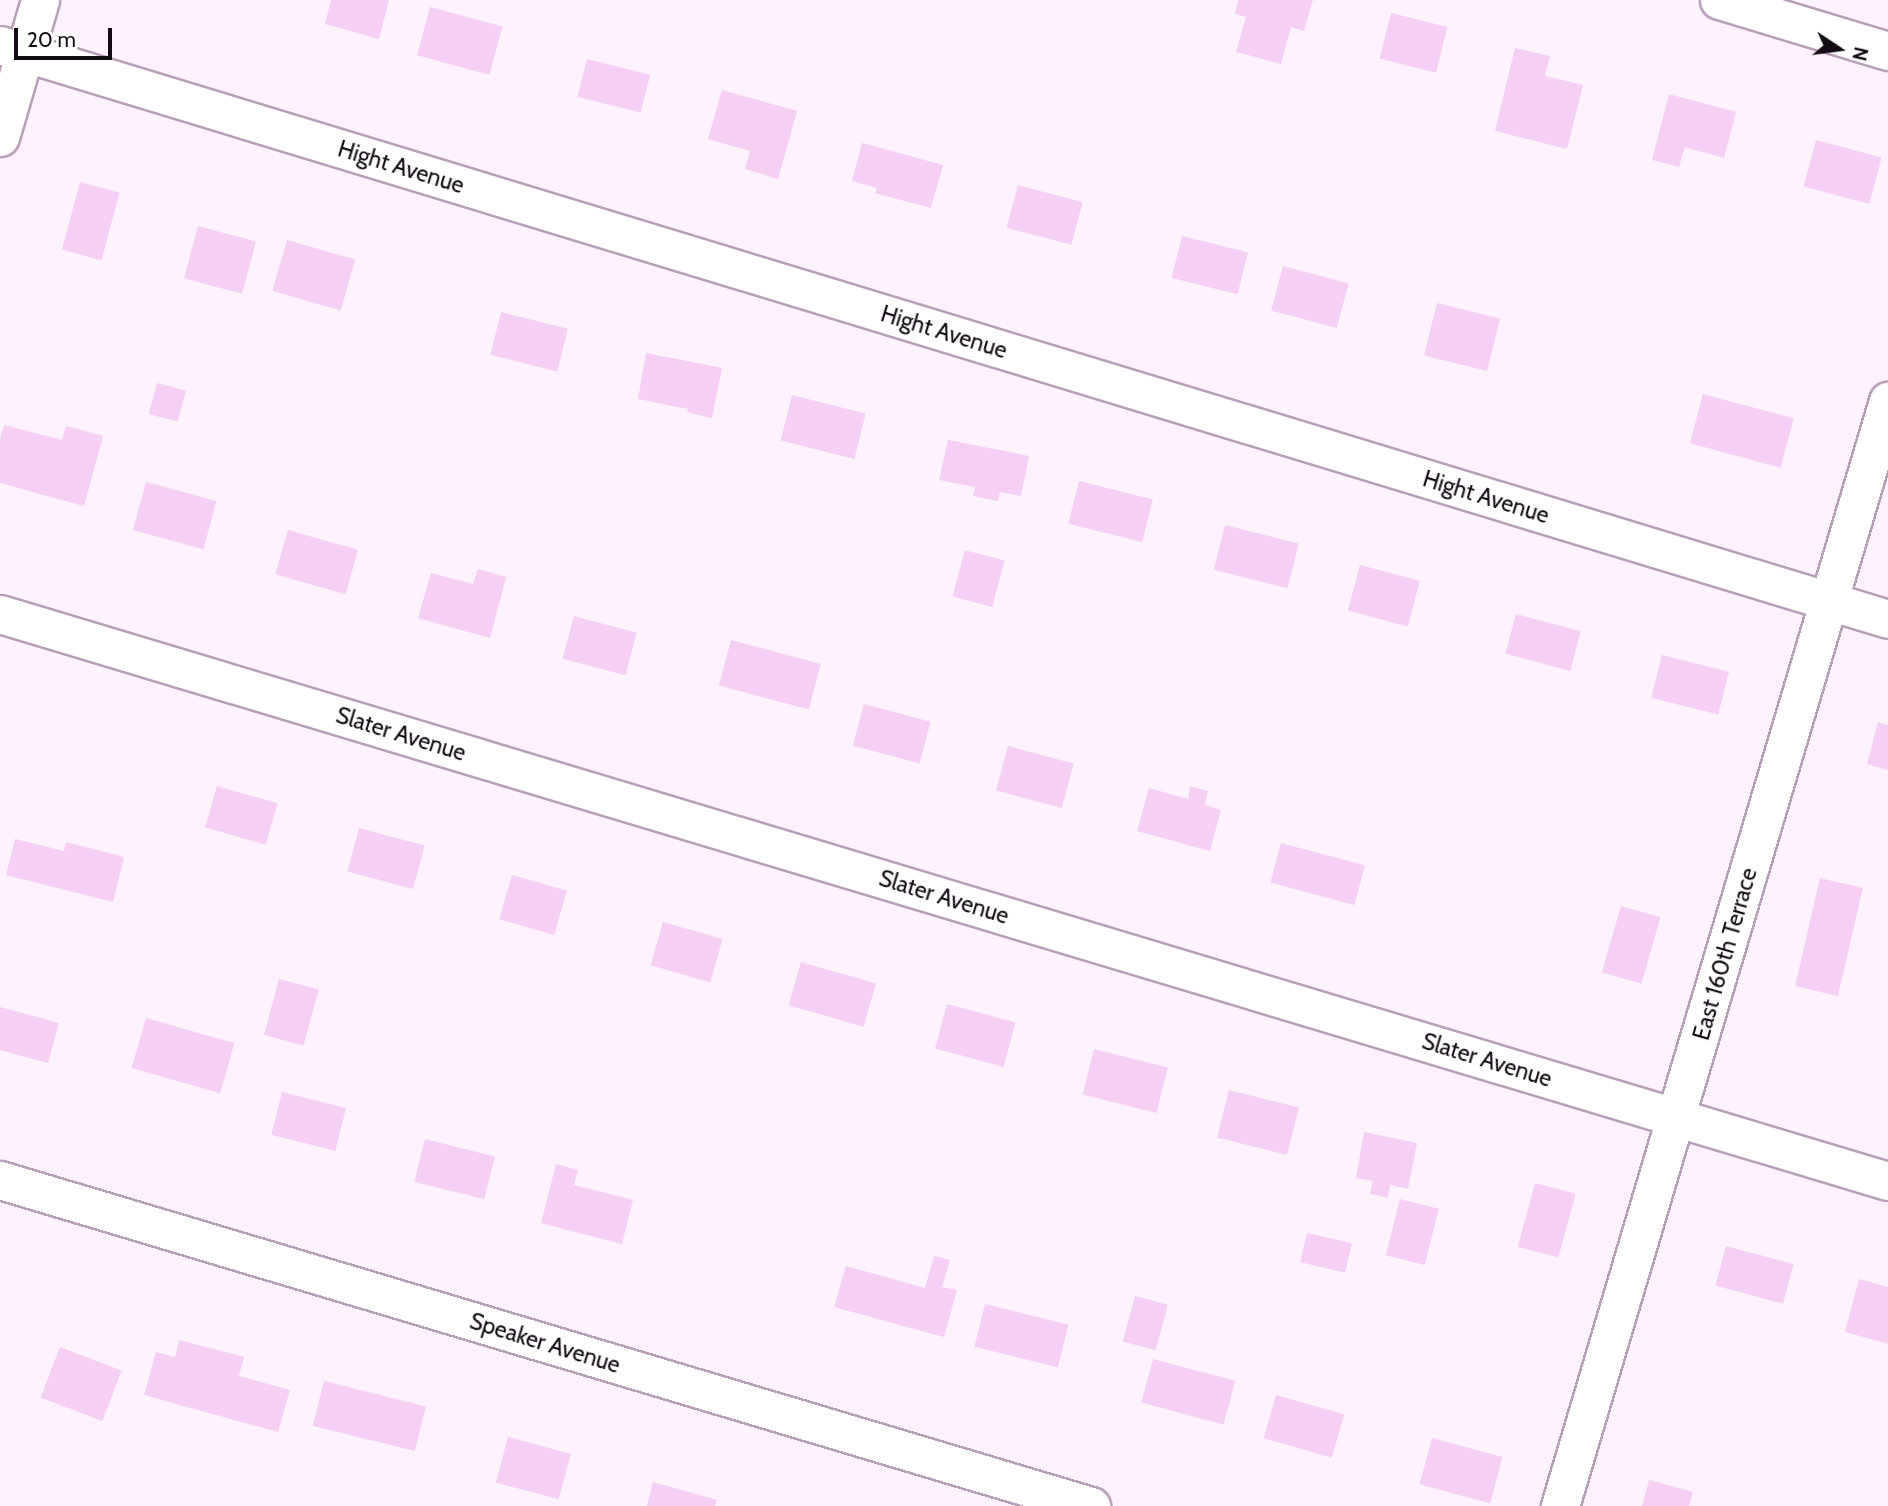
<!DOCTYPE html>
<html>
<head>
<meta charset="utf-8">
<style>
	body { margin:0 }
	#map { position:relative; width:1888px; height:1506px; overflow:hidden; background:#fdf2fd; font-family:Cabin,sans-serif }
	div>[style] { position:absolute }
	[style*='--x'] { left:calc(var(--x)*1px); top:calc(var(--y)*1px); width:calc(var(--w)*1px); rotate:calc(var(--a)*1deg) }
	.building>* { inset:0; background:#f5cff4; transform-origin:0 0 }
	.roads { filter:drop-shadow(2px 0 #b89fb8) drop-shadow(-2px 0 #b89fb8) drop-shadow(0 2px #b89fb8) drop-shadow(0 -2px #b89fb8) }
	.minor>* { height:37px; margin:-18.5px; padding:0 18.5px; transform-origin:18.5px; border-radius:18.5px; background:#fff }
	span { translate:-50% -50%; white-space:nowrap; text-align:center; line-height:1.15; -webkit-text-stroke:5px #fff; paint-order:stroke }
	.street-label { font-size:23px; color:#130b13 }
	.north { position:absolute; left:1804px; top:14px; width:70px; height:70px; -webkit-text-stroke:5px #fff; paint-order:stroke; rotate:103deg; font-size:19px; font-weight:700; line-height:28px; text-align:center; color:#130b13 }
	.north::after { content:''; display:block; margin:auto; width:24px; height:32px; background:#130b13; clip-path:polygon(50% 0,100% 100%,50% 72%,0 100%) }
	.scale { position:absolute; left:14px; top:28px; width:98px; height:32px; box-sizing:border-box; border:4px solid #130b13; border-top:0; padding-left:9px; font-size:21px; line-height:24px; white-space:nowrap; color:#130b13; -webkit-text-stroke:5px #fff; paint-order:stroke }
</style>
</head>
<body>
<div id="map">
	<div class="building">
		<i style="clip-path:polygon(331px 0,389px 0,379px 39px,325px 24px)"></i>
		<i style="clip-path:polygon(1238px 0,1313px 0,1304px 31px,1291px 27px,1281px 64px,1236px 52px,1246px 17px,1235px 14px)"></i>
		<i style="left:430px;top:7px;width:75px;height:50px;rotate:15deg"></i>
		<i style="left:1391px;top:13px;width:58px;height:47px;rotate:14deg"></i>
		<i style="clip-path:polygon(1515px 48px,1550px 56px,1545px 76px,1583px 85px,1567px 149px,1495px 131px)"></i>
		<i style="left:587px;top:59px;width:65px;height:39px;rotate:14deg"></i>
		<i style="clip-path:polygon(722px 90px,797px 111px,778px 179px,745px 169px,750px 151px,708px 139px)"></i>
		<i style="clip-path:polygon(1669px 94px,1736px 112px,1724px 158px,1685px 147px,1679px 167px,1652px 160px)"></i>
		<i style="left:1816px;top:140px;width:68px;height:48px;rotate:15deg"></i>
		<i style="clip-path:polygon(862px 143px,943px 165px,931px 208px,875px 193px,877px 188px,852px 181px)"></i>
		<i style="left:80px;top:182px;width:41px;height:70px;rotate:15deg"></i>
		<i style="left:1018px;top:185px;width:67px;height:44px;rotate:15deg"></i>
		<i style="left:198px;top:226px;width:60px;height:54px;rotate:15deg"></i>
		<i style="left:1182px;top:236px;width:68px;height:43px;rotate:14deg"></i>
		<i style="left:287px;top:240px;width:71px;height:53px;rotate:16deg"></i>
		<i style="left:1283px;top:266px;width:68px;height:46px;rotate:15deg"></i>
		<i style="left:1437px;top:303px;width:65px;height:54px;rotate:14deg"></i>
		<i style="left:501px;top:312px;width:69px;height:44px;rotate:14deg"></i>
		<i style="clip-path:polygon(646px 353px,722px 368px,712px 418px,687px 412px,688px 409px,638px 399px)"></i>
		<i style="left:157px;top:383px;width:30px;height:32px;rotate:15deg"></i>
		<i style="left:1703px;top:394px;width:94px;height:51px;rotate:15deg"></i>
		<i style="left:792px;top:395px;width:76px;height:47px;rotate:14deg"></i>
		<i style="clip-path:polygon(4px 425px,62px 440px,66px 426px,103px 436px,84px 506px,0 483px,0 439px)"></i>
		<i style="clip-path:polygon(948px 440px,1029px 456px,1021px 496px,1000px 492px,998px 501px,973px 496px,975px 487px,939px 480px)"></i>
		<i style="left:1079px;top:481px;width:76px;height:44px;rotate:14deg"></i>
		<i style="left:146px;top:482px;width:73px;height:50px;rotate:15deg"></i>
		<i style="left:1225px;top:525px;width:76px;height:46px;rotate:14deg"></i>
		<i style="left:288px;top:530px;width:73px;height:46px;rotate:16deg"></i>
		<i style="left:965px;top:550px;width:41px;height:48px;rotate:15deg"></i>
		<i style="left:1360px;top:565px;width:62px;height:47px;rotate:15deg"></i>
		<i style="clip-path:polygon(478px 569px,506px 577px,490px 638px,418px 618px,431px 573px,473px 584px)"></i>
		<i style="left:1516px;top:614px;width:67px;height:41px;rotate:15deg"></i>
		<i style="left:574px;top:616px;width:65px;height:44px;rotate:15deg"></i>
		<i style="left:731px;top:640px;width:93px;height:47px;rotate:15deg"></i>
		<i style="left:1662px;top:655px;width:69px;height:44px;rotate:14deg"></i>
		<i style="left:864px;top:704px;width:69px;height:43px;rotate:15deg"></i>
		<i style="clip-path:polygon(1878px 722px,1888px 725px,1888px 770px,1867px 764px)"></i>
		<i style="left:1008px;top:746px;width:68px;height:46px;rotate:15deg"></i>
		<i style="left:217px;top:786px;width:63px;height:43px;rotate:16deg"></i>
		<i style="clip-path:polygon(1190px 786px,1208px 791px,1205px 805px,1221px 810px,1210px 851px,1137px 831px,1149px 788px,1188px 799px)"></i>
		<i style="left:359px;top:828px;width:68px;height:45px;rotate:15deg"></i>
		<i style="clip-path:polygon(15px 839px,64px 851px,66px 842px,124px 857px,113px 902px,6px 875px)"></i>
		<i style="left:1281px;top:843px;width:87px;height:41px;rotate:15deg"></i>
		<i style="left:512px;top:875px;width:57px;height:46px;rotate:16deg"></i>
		<i style="left:1820px;top:878px;width:44px;height:111px;rotate:13deg"></i>
		<i style="left:1621px;top:906px;width:41px;height:69px;rotate:16deg"></i>
		<i style="left:663px;top:922px;width:62px;height:45px;rotate:16deg"></i>
		<i style="left:801px;top:962px;width:78px;height:45px;rotate:16deg"></i>
		<i style="left:279px;top:979px;width:41px;height:58px;rotate:15deg"></i>
		<i style="left:947px;top:1004px;width:71px;height:46px;rotate:15deg"></i>
		<i style="clip-path:polygon(0 1007px,59px 1023px,48px 1063px,0 1050px)"></i>
		<i style="left:146px;top:1018px;width:92px;height:52px;rotate:16deg"></i>
		<i style="left:1094px;top:1049px;width:76px;height:47px;rotate:14deg"></i>
		<i style="left:1229px;top:1090px;width:72px;height:49px;rotate:14deg"></i>
		<i style="left:282px;top:1092px;width:66px;height:44px;rotate:14deg"></i>
		<i style="clip-path:polygon(1364px 1132px,1417px 1143px,1408px 1189px,1390px 1185px,1388px 1198px,1370px 1194px,1373px 1181px,1356px 1178px)"></i>
		<i style="left:425px;top:1139px;width:72px;height:44px;rotate:14deg"></i>
		<i style="clip-path:polygon(556px 1164px,578px 1170px,574px 1185px,633px 1200px,622px 1244px,541px 1223px)"></i>
		<i style="left:1535px;top:1183px;width:42px;height:66px;rotate:15deg"></i>
		<i style="left:1400px;top:1199px;width:40px;height:58px;rotate:14deg"></i>
		<i style="left:1307px;top:1233px;width:46px;height:30px;rotate:13deg"></i>
		<i style="left:1726px;top:1246px;width:70px;height:41px;rotate:15deg"></i>
		<i style="clip-path:polygon(934px 1256px,950px 1260px,942px 1287px,957px 1290px,944px 1337px,834px 1307px,846px 1266px,925px 1288px)"></i>
		<i style="clip-path:polygon(1859px 1279px,1888px 1287px,1888px 1344px,1845px 1332px)"></i>
		<i style="left:1135px;top:1296px;width:34px;height:47px;rotate:15deg"></i>
		<i style="left:985px;top:1304px;width:86px;height:44px;rotate:14deg"></i>
		<i style="clip-path:polygon(179px 1340px,244px 1357px,239px 1376px,290px 1390px,278px 1432px,144px 1395px,156px 1352px,175px 1357px)"></i>
		<i style="left:60px;top:1347px;width:66px;height:54px;rotate:21deg"></i>
		<i style="left:1153px;top:1359px;width:85px;height:45px;rotate:15deg"></i>
		<i style="left:324px;top:1381px;width:105px;height:46px;rotate:14deg"></i>
		<i style="left:1276px;top:1395px;width:71px;height:45px;rotate:16deg"></i>
		<i style="left:508px;top:1437px;width:65px;height:47px;rotate:15deg"></i>
		<i style="left:1432px;top:1438px;width:73px;height:48px;rotate:15deg"></i>
		<i style="clip-path:polygon(1649px 1480px,1693px 1492px,1689px 1506px,1642px 1506px)"></i>
		<i style="clip-path:polygon(653px 1482px,717px 1500px,715px 1506px,647px 1506px)"></i>
	</div>
	<div class="roads">
		<div class="minor">
			<i style="--x:1719;--y:0;--w:177;--a:16.8"></i>
			<i style="--x:0;--y:45;--w:1973;--a:16.91"></i>
			<i style="--x:0;--y:137;--w:143;--a:-73.7"></i>
			<i style="--x:0;--y:614;--w:1971;--a:16.72"></i>
			<i style="--x:0;--y:1180;--w:1139;--a:16.64"></i>
			<i style="--x:1560;--y:1506;--w:1153;--a:-73.47"></i>
		</div>
	</div>
	<div class="street-label">
		<span style="left:401px;top:167px;rotate:17deg">Hight Avenue</span>
		<span style="left:944px;top:332px;rotate:17deg">Hight Avenue</span>
		<span style="left:1486px;top:497px;rotate:17deg">Hight Avenue</span>
		<span style="left:401px;top:734px;rotate:17deg">Slater Avenue</span>
		<span style="left:944px;top:897px;rotate:17deg">Slater Avenue</span>
		<span style="left:1725px;top:954px;rotate:-74deg">East 160th Terrace</span>
		<span style="left:1487px;top:1060px;rotate:17deg">Slater Avenue</span>
		<span style="left:545px;top:1343px;rotate:17deg">Speaker Avenue</span>
	</div>
	<div class="north">N</div>
	<div class="scale">20 m</div>
</div>
</body>
</html>
